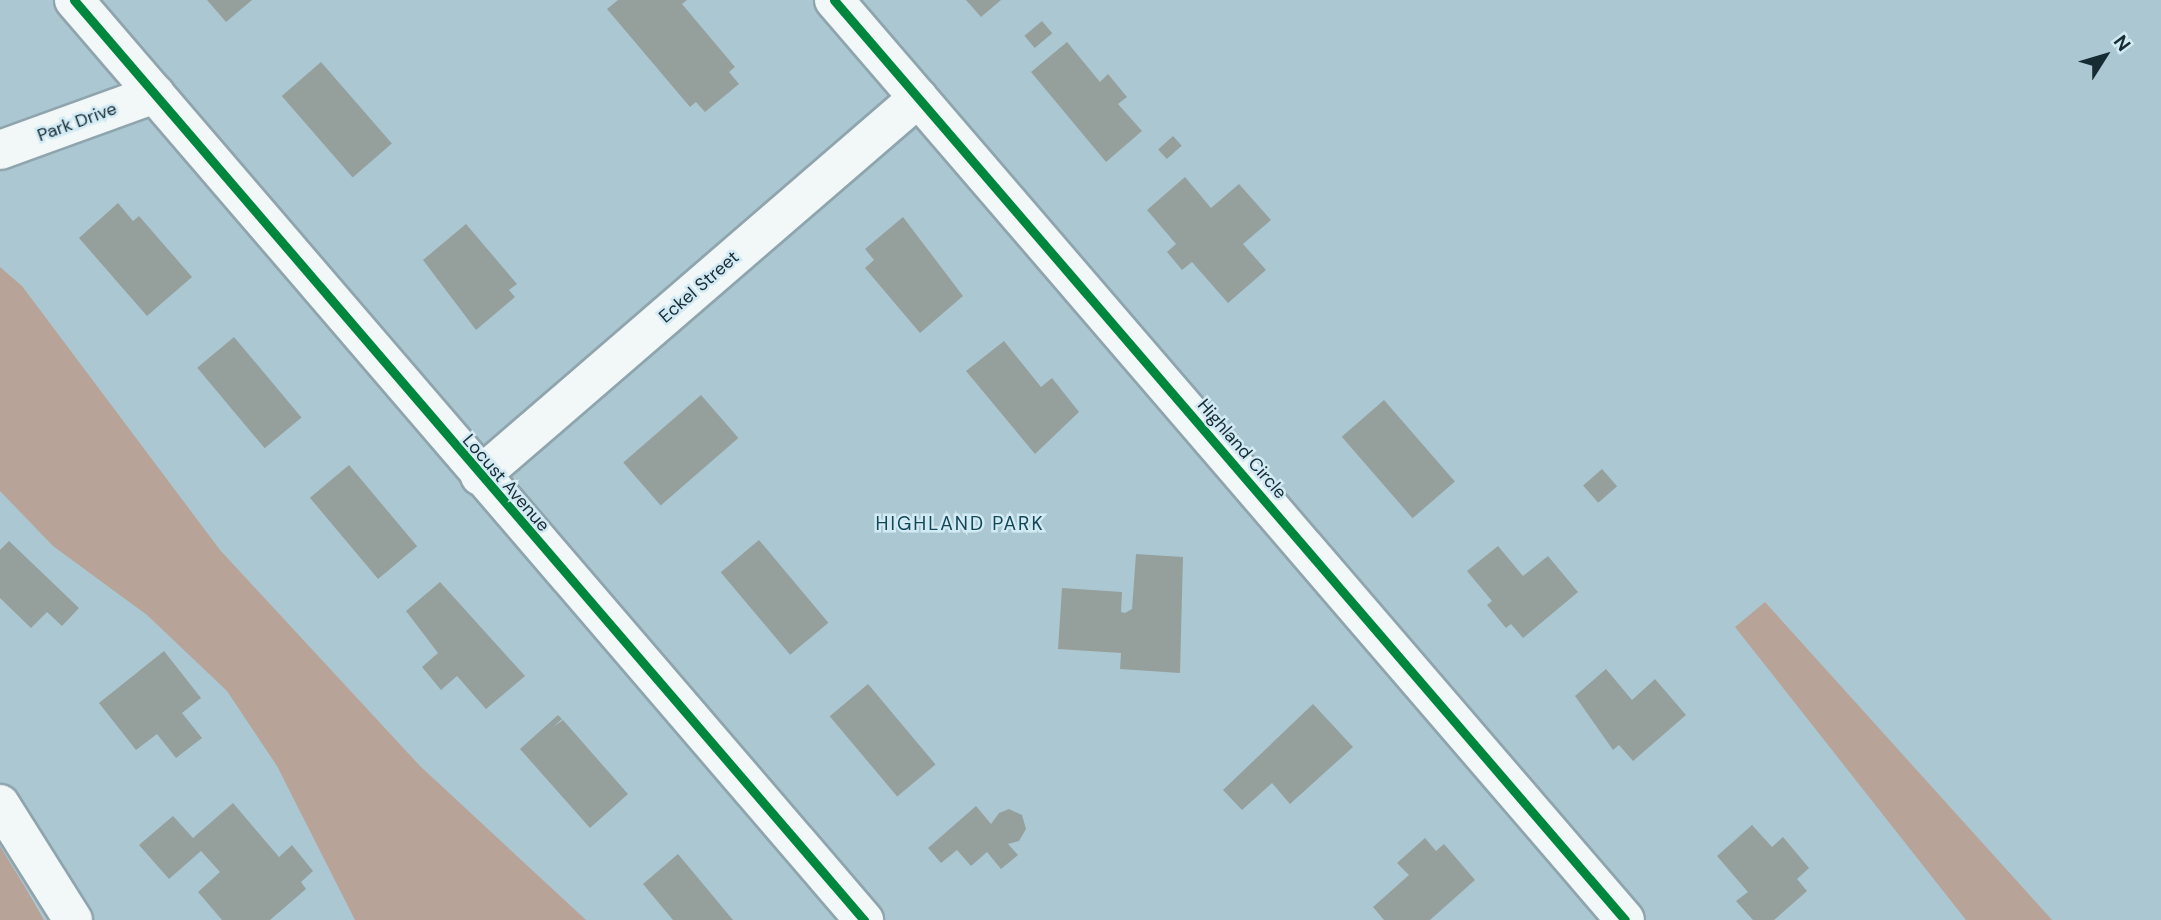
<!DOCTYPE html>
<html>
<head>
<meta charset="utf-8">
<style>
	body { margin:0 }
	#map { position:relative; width:2161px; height:920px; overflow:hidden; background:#abc7d1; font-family:"DM Sans",sans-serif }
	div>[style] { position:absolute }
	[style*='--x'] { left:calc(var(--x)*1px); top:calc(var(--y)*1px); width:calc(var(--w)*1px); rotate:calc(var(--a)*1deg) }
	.green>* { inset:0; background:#b8a399 }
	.building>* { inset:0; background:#95a09d; transform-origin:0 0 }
	.roads { filter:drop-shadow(2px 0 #8fa5ad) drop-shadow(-2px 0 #8fa5ad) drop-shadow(0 2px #8fa5ad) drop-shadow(0 -2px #8fa5ad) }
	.minor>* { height:38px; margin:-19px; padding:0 19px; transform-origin:19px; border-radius:19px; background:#f2f7f8 }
	.cycleway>* { height:9px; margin:-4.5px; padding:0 4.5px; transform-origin:4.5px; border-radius:4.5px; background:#00873e }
	span { translate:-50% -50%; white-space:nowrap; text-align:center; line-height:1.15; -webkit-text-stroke:5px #d1eaf4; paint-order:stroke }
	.street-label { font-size:18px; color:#172b33 }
	.neighbourhood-label { font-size:19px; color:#144758; letter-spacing:2px }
	.north { position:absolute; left:2070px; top:21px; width:70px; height:70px; -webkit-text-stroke:5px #d1eaf4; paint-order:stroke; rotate:53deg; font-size:19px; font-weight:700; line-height:28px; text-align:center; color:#172b33 }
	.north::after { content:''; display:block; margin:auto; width:24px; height:32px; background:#172b33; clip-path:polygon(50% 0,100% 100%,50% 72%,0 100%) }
</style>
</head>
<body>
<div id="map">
	<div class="green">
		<i style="clip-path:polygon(0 267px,22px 286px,220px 550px,420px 766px,586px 920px,355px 920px,277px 766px,227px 691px,147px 615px,53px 546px,0 491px)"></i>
		<i style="clip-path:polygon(1765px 602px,2052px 920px,1966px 920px,1735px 627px)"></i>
		<i style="clip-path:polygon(0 846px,25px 887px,44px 920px,0 920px)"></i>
	</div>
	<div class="building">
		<i style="clip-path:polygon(207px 0,252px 0,226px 22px)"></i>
		<i style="clip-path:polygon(618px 0,687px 0,682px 4px,735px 67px,729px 72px,739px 84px,705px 112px,696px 102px,690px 107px,607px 9px)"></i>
		<i style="clip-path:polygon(966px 0,1001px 0,981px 17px)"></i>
		<i style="left:1042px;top:21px;width:16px;height:23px;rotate:50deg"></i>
		<i style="clip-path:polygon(1067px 42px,1100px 82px,1108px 74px,1127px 97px,1118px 104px,1142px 131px,1106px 162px,1031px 72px)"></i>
		<i style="left:321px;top:62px;width:108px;height:52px;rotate:49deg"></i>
		<i style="left:1173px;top:136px;width:13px;height:20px;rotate:48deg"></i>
		<i style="clip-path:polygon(1185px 177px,1211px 208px,1239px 184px,1271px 220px,1243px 244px,1266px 270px,1228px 303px,1192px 262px,1182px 270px,1167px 252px,1176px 244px,1147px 210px)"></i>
		<i style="clip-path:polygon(118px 203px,133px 221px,139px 216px,192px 277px,147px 316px,79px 238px)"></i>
		<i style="clip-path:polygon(903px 217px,963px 296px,920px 333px,865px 268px,874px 260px,865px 249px)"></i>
		<i style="clip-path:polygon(466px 224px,517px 284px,509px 290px,515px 297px,476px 330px,423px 260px)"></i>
		<i style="left:234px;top:337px;width:105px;height:48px;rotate:50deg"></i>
		<i style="clip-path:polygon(1004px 341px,1041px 387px,1052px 378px,1079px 412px,1035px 454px,966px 371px)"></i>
		<i style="left:701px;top:395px;width:57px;height:103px;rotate:49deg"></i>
		<i style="left:1384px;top:400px;width:108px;height:56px;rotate:49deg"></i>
		<i style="left:349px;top:465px;width:106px;height:51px;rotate:50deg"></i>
		<i style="left:1602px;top:469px;width:23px;height:25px;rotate:49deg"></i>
		<i style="left:759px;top:540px;width:108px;height:50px;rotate:50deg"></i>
		<i style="clip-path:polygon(9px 541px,79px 608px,62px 626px,47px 612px,31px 628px,0 598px,0 550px)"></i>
		<i style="clip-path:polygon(1498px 546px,1523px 576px,1548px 556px,1578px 592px,1523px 638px,1511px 624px,1506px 628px,1487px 605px,1492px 601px,1467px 571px)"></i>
		<i style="clip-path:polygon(1136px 554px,1183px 557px,1180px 673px,1120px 669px,1121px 653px,1058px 649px,1062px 588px,1122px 592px,1121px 612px,1125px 613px,1132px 609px)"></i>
		<i style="clip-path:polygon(440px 582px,525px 676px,486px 709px,457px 676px,441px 690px,422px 667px,438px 653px,406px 611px)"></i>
		<i style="clip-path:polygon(164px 651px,201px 698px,182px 713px,202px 738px,176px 758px,157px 734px,136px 750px,99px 703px)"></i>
		<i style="clip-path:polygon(1606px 669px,1632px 700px,1655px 679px,1686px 715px,1633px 761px,1619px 745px,1613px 750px,1575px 696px)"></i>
		<i style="left:868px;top:684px;width:105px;height:50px;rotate:50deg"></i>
		<i style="clip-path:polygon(1313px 704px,1353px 747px,1290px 804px,1272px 783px,1242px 810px,1223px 790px)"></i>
		<i style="clip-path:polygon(558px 715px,562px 719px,553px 727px,563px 720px,628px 794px,590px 828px,520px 749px)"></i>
		<i style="clip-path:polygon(233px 803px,279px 857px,292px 845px,313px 871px,301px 882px,306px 889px,270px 920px,222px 920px,198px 892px,220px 872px,201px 851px,169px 879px,139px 845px,173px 816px,193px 838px)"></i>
		<i style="clip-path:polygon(976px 806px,991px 824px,999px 813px,1009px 809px,1022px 815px,1026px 829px,1019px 841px,1008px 844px,1018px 855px,1001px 869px,987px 852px,971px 866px,957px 850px,941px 863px,928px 848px)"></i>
		<i style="clip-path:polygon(1752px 825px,1772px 847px,1783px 837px,1809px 868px,1797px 879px,1807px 891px,1774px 920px,1753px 920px,1736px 901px,1748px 892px,1717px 856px)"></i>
		<i style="clip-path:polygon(1425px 838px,1436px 851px,1444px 844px,1475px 880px,1430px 920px,1384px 920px,1373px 907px,1409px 875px,1397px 863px)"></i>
		<i style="clip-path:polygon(678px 854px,733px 920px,673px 920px,643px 884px)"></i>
	</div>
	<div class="roads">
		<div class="minor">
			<i style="--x:74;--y:0;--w:1213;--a:49.35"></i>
			<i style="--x:834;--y:0;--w:1213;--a:49.31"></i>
			<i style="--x:0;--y:150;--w:165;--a:-19.9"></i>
			<i style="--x:480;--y:476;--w:579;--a:-40.79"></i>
			<i style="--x:0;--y:804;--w:137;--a:57.8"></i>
		</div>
	</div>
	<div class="cycleway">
		<i style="--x:74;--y:0;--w:1213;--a:49.35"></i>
		<i style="--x:834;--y:0;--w:1213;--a:49.31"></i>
	</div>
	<div class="street-label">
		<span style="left:77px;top:122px;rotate:-20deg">Park Drive</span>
		<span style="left:699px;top:287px;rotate:-41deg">Eckel Street</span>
		<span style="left:1242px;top:449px;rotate:49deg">Highland Circle</span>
		<span style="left:506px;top:483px;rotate:49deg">Locust Avenue</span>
	</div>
	<div class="neighbourhood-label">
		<span style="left:960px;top:524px">HIGHLAND PARK</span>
	</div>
	<div class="north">N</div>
</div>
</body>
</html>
